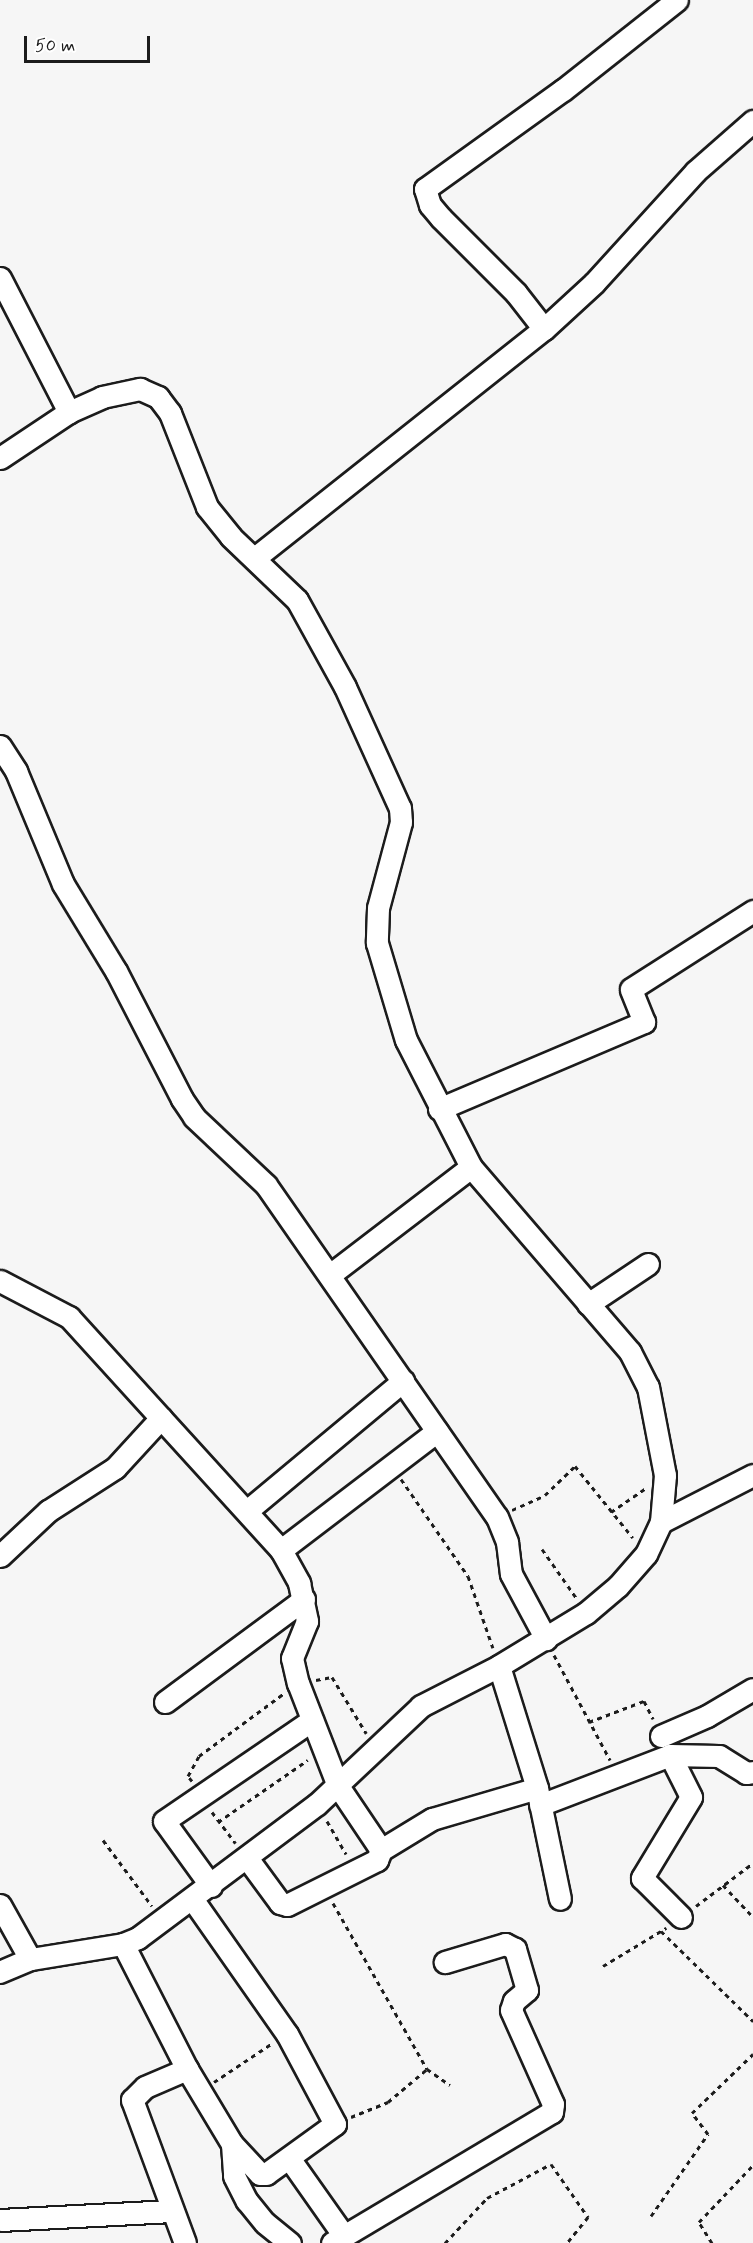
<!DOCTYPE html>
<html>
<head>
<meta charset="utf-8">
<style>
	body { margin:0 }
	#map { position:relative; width:753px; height:2243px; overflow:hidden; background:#f6f6f6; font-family:Mynerve,sans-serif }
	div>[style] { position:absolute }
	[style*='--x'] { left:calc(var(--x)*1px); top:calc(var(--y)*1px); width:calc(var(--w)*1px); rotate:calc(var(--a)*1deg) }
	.path>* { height:3px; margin-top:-1.5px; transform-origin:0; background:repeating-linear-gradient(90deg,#1c1c1c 0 4.5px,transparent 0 9px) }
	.roads { filter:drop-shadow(2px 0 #1c1c1c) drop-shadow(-2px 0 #1c1c1c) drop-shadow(0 2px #1c1c1c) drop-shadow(0 -2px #1c1c1c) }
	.minor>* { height:21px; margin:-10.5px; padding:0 10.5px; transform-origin:10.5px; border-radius:10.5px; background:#fff }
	span { translate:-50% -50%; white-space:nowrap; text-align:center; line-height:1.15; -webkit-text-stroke:6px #fff; paint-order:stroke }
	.scale { position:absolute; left:24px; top:36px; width:126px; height:27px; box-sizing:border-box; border:3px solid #1c1c1c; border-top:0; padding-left:8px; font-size:18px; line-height:21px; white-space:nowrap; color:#1c1c1c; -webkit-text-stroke:4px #fff; paint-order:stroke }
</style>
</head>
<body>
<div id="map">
	<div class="path">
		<i style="--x:401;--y:1479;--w:118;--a:55.4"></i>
		<i style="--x:468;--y:1576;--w:76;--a:70.9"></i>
		<i style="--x:512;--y:1510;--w:36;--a:-24"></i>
		<i style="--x:545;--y:1495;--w:42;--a:-44"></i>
		<i style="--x:575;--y:1466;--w:92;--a:51.1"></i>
		<i style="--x:611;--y:1512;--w:42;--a:-34.4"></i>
		<i style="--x:542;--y:1549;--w:61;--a:55"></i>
		<i style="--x:554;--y:1655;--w:119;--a:61.9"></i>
		<i style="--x:316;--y:1680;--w:16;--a:-11"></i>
		<i style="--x:332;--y:1677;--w:66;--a:58.7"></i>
		<i style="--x:589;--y:1722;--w:59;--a:-20.9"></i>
		<i style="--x:644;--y:1701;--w:20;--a:63"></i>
		<i style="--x:192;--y:1781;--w:6;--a:-129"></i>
		<i style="--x:188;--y:1776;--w:23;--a:-61"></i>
		<i style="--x:199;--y:1756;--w:104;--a:-36.4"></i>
		<i style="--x:212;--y:1812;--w:39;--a:53"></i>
		<i style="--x:327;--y:1821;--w:38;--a:60"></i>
		<i style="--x:218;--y:1822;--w:109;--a:-34.6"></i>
		<i style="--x:103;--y:1840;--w:82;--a:53.4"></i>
		<i style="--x:723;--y:1885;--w:44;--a:46.8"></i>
		<i style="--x:333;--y:1903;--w:191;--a:60.5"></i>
		<i style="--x:427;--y:2069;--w:28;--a:35"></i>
		<i style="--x:696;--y:1906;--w:71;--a:-37"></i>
		<i style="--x:661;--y:1931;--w:129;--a:44.4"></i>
		<i style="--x:603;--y:1966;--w:74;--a:-31.1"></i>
		<i style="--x:214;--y:2082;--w:69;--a:-33.7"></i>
		<i style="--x:351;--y:2117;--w:40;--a:-22"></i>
		<i style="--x:388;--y:2102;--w:51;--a:-40.2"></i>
		<i style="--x:651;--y:2216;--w:100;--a:-55.2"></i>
		<i style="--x:708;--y:2134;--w:26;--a:-127"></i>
		<i style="--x:692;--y:2113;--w:85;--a:-44"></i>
		<i style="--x:445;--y:2243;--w:62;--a:-47"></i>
		<i style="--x:487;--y:2198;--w:72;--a:-28"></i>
		<i style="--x:551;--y:2164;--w:65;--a:55.1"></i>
		<i style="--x:588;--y:2217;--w:33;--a:129"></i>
		<i style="--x:712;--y:2243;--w:25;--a:-122"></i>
		<i style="--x:699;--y:2222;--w:79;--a:-46.5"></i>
	</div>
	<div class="roads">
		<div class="minor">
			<i style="--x:0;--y:278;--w:151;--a:62.8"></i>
			<i style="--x:544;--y:329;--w:68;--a:-42.6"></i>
			<i style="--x:594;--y:283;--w:151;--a:-47.7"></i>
			<i style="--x:696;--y:171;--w:76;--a:-41.3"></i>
			<i style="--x:0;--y:458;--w:83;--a:-33.7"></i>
			<i style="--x:69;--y:412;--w:36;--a:-24"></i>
			<i style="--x:102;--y:397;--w:39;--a:-12"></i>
			<i style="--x:140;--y:389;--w:20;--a:24"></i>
			<i style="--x:158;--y:397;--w:20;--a:53"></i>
			<i style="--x:170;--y:413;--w:101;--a:68.5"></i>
			<i style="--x:207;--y:507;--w:38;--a:51"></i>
			<i style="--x:231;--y:537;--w:91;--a:43.7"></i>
			<i style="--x:297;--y:600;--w:99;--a:61.1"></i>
			<i style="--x:345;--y:687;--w:133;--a:65.6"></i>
			<i style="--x:400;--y:808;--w:14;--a:86"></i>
			<i style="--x:401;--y:822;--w:89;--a:105"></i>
			<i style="--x:378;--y:908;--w:35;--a:92"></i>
			<i style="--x:377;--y:943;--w:101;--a:73.4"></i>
			<i style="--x:406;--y:1040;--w:143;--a:62.9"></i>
			<i style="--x:471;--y:1167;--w:244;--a:49.3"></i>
			<i style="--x:630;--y:1352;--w:39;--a:63"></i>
			<i style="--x:648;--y:1387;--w:90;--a:79.1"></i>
			<i style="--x:665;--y:1475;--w:47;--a:94.9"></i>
			<i style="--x:661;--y:1522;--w:35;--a:115"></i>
			<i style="--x:646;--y:1554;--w:43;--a:131.2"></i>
			<i style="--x:618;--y:1586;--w:42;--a:139.8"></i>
			<i style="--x:586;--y:1613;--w:102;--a:148.7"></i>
			<i style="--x:499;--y:1666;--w:88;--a:152.9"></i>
			<i style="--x:421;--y:1706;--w:143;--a:136.7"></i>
			<i style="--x:317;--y:1804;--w:224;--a:143.2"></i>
			<i style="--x:138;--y:1938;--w:16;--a:158"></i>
			<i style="--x:123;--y:1944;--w:94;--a:170.8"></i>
			<i style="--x:30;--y:1959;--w:33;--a:157"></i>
			<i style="--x:256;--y:557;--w:367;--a:-38.4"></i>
			<i style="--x:544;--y:329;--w:46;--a:-127.9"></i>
			<i style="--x:516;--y:293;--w:106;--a:-135"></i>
			<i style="--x:441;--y:218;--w:17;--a:-130"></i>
			<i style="--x:430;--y:205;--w:17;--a:-107"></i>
			<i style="--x:425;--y:189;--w:170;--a:-35.7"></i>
			<i style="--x:563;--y:90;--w:145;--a:-38.3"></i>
			<i style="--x:0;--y:746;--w:30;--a:57"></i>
			<i style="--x:16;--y:771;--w:122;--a:67.4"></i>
			<i style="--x:63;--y:884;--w:102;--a:58.7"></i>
			<i style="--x:116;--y:971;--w:144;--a:62.7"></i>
			<i style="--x:182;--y:1099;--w:22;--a:56"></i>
			<i style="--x:194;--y:1117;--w:99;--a:43.4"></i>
			<i style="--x:266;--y:1185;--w:404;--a:55.2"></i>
			<i style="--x:497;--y:1517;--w:27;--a:68"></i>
			<i style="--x:507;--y:1542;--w:32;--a:83"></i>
			<i style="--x:511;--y:1574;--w:74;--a:61.7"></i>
			<i style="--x:439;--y:1109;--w:223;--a:-23"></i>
			<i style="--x:644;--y:1022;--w:35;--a:-112"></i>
			<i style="--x:631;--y:989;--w:145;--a:-32.6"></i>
			<i style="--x:331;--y:1274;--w:176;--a:-37.4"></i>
			<i style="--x:0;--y:1281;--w:78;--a:27.6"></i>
			<i style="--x:69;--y:1317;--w:315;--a:47.7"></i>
			<i style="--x:281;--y:1550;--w:38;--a:61"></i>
			<i style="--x:299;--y:1583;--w:39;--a:78"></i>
			<i style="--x:307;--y:1621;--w:40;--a:112"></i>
			<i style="--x:292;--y:1658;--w:26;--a:77"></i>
			<i style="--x:298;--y:1683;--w:110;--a:68.8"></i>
			<i style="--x:338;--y:1786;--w:77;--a:56.1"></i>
			<i style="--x:588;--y:1304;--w:72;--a:-33.7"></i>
			<i style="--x:248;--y:1510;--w:202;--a:-39.8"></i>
			<i style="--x:661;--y:1522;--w:103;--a:-27.1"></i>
			<i style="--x:281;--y:1550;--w:196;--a:-37.3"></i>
			<i style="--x:0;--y:1556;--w:66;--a:-43.2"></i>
			<i style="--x:48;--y:1511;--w:80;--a:-32.7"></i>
			<i style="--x:115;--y:1468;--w:68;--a:-47.4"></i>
			<i style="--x:499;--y:1666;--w:128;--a:72.7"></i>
			<i style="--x:537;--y:1788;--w:113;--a:78.3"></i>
			<i style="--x:165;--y:1702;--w:173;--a:-36.5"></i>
			<i style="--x:661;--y:1736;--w:50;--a:-23.5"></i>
			<i style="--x:707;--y:1716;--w:53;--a:-30.4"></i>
			<i style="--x:670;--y:1755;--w:47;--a:63.4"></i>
			<i style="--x:691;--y:1797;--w:95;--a:121.2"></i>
			<i style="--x:642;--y:1878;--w:55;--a:45"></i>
			<i style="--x:540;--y:1805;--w:139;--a:-21"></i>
			<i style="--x:670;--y:1755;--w:49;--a:1.2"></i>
			<i style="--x:719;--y:1756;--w:32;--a:32"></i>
			<i style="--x:746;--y:1773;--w:7;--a:-8"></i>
			<i style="--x:247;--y:1858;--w:56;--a:53.7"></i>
			<i style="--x:280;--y:1903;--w:7;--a:16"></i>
			<i style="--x:287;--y:1905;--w:101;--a:-26.6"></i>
			<i style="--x:377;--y:1860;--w:11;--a:-68"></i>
			<i style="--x:381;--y:1850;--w:60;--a:-31.3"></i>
			<i style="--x:432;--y:1819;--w:109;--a:-16.4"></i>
			<i style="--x:211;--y:1886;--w:80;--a:-125.9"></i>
			<i style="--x:164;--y:1821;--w:179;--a:-34.3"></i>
			<i style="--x:193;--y:1900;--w:164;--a:55"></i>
			<i style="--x:287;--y:2034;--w:102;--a:61.9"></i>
			<i style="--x:335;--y:2124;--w:85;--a:144.1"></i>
			<i style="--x:266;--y:2174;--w:6;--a:180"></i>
			<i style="--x:260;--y:2174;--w:41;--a:-133"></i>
			<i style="--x:0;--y:1905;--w:62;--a:60.9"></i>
			<i style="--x:123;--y:1944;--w:140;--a:62.9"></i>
			<i style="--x:187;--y:2069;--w:87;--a:59"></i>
			<i style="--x:232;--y:2144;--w:32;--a:86"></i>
			<i style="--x:234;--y:2176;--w:28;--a:63"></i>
			<i style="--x:247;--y:2201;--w:28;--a:51"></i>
			<i style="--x:265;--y:2223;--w:32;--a:39"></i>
			<i style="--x:289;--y:2158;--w:95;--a:54.8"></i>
			<i style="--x:0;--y:2220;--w:172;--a:-3"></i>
			<i style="--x:185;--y:2243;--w:153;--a:-110.3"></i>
			<i style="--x:132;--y:2100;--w:18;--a:-45"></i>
			<i style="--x:145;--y:2087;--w:46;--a:-23.2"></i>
			<i style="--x:332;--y:2243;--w:256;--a:-30.8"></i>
			<i style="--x:552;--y:2112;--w:8;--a:-83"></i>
			<i style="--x:553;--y:2104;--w:103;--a:-114.1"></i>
			<i style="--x:511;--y:2010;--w:9;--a:-72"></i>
			<i style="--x:514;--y:2001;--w:17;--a:-40"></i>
			<i style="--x:527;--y:1990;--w:43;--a:-106.3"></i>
			<i style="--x:515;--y:1949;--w:11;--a:-153"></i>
			<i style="--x:505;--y:1944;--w:63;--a:163.3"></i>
		</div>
	</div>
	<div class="scale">50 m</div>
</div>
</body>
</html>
